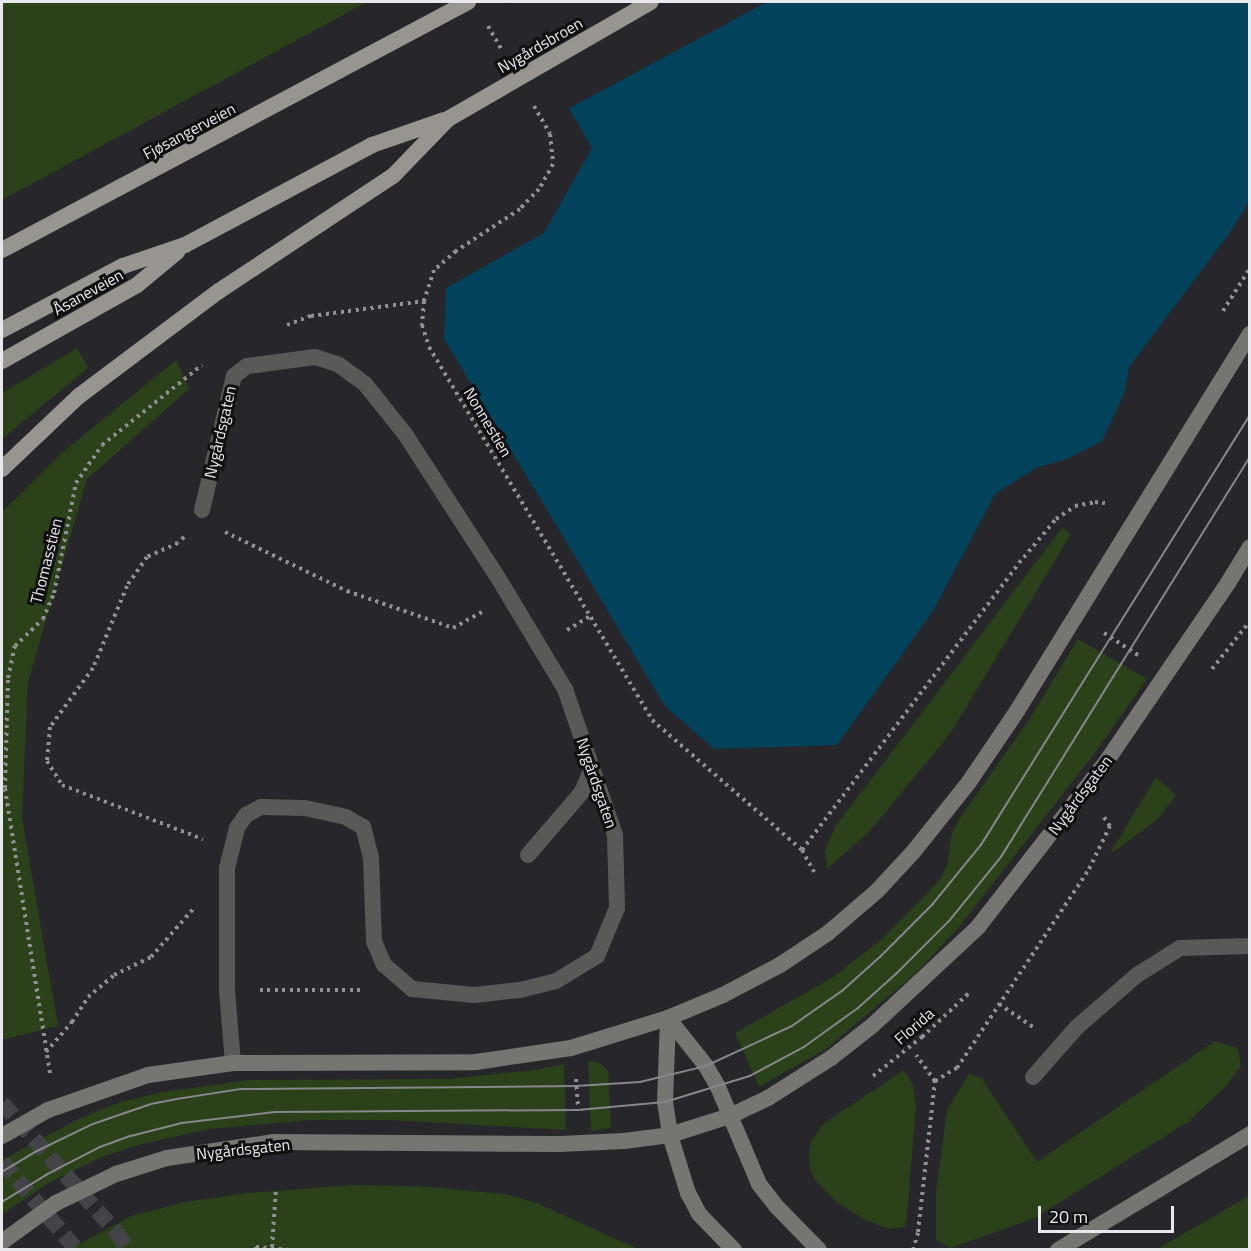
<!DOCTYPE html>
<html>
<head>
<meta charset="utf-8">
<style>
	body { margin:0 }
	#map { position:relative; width:1251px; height:1251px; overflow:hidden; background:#26262b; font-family:"Titillium Web",sans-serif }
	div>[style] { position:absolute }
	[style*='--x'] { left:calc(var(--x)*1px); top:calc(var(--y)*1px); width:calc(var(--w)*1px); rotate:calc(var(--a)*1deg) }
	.green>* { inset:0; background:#2a411a }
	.water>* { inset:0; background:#02435b }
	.pier>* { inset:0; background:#26262b }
	.trunk-tunnel>* { height:16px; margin-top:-8px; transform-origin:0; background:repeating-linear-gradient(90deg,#434348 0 16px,transparent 0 24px) }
	.path>* { height:4px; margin-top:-2px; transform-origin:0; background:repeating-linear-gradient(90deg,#919195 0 3px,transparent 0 7.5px) }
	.service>* { height:16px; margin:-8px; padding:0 8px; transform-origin:8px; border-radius:8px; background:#5b5957 }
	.secondary>* { height:16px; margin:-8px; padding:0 8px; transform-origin:8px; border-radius:8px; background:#777571 }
	.trunk>* { height:16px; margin:-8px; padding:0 8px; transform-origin:8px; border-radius:8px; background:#98948f }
	.tram>* { height:1.5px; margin:-0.75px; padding:0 0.75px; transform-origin:0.75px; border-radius:0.75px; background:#87878b }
	.trunk-bridge>* { height:16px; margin:-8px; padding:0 8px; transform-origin:8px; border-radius:8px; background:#98948f }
	span { translate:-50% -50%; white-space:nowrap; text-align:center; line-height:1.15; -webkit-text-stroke:6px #101012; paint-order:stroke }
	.street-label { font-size:16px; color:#e9e9ed }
	.frame { position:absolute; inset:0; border:3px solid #e9e9ed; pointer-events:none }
	.scale { position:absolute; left:1038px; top:1206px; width:136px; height:27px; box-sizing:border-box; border:3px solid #e9e9ed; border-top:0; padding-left:8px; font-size:18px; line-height:21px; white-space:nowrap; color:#e9e9ed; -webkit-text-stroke:4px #101012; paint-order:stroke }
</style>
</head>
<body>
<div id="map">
	<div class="green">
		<i style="clip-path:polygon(2px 2px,367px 2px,2px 200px)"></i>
		<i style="clip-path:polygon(77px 348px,88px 368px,2px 439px,2px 393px)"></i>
		<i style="clip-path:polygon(176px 360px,189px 389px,87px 479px,28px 682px,22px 818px,58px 1026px,2px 1040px,2px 512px,63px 452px)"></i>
		<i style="clip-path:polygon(1062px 528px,1071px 534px,950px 734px,869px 832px,827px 869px,825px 851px,835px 827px)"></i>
		<i style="clip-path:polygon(1078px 639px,1147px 679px,1094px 754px,959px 927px,915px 974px,826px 1049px,759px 1087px,735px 1033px,833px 977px,882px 939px,924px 897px,941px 878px,948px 862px,952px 833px,960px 818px,1031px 717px)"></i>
		<i style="clip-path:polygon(1156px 777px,1176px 795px,1158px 819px,1109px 855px)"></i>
		<i style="clip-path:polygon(1215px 1041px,1238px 1048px,1241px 1066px,1226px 1086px,1189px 1121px,1035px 1218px,951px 1248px,936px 1239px,936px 1192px,947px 1110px,969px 1074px,982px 1079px,1037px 1162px)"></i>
		<i style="clip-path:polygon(588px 1061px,600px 1063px,608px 1071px,611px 1128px,591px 1131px)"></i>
		<i style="clip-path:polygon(564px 1064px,566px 1130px,388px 1120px,311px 1120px,209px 1129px,134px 1146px,95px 1160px,52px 1181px,2px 1214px,2px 1160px,76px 1120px,121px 1102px,163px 1092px,249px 1080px,448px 1079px,535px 1070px)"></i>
		<i style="clip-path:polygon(904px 1070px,913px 1085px,916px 1106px,907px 1217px,905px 1227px,889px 1229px,865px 1220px,838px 1203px,815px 1180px,810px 1169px,809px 1153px,811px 1141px,824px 1123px)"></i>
		<i style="clip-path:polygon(355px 1185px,429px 1187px,504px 1194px,537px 1203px,638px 1249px,69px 1249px,132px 1216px,185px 1202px,248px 1193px)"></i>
		<i style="clip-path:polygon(1249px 1196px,1249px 1249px,1157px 1249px)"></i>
	</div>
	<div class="water">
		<i style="clip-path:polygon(507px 2px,1249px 2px,1249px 202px,1228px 235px,1129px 367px,1124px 394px,1102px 441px,1067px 459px,1036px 468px,995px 494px,933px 611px,837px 745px,714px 749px,665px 706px,444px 339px,446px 288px,544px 233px,592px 148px)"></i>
	</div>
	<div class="pier">
		<i style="clip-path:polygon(504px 2px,767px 2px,566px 110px)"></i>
	</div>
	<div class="trunk-tunnel">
		<i style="--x:2;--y:1103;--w:172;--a:48.5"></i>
		<i style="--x:116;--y:1232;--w:22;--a:56"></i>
		<i style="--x:2;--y:1162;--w:116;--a:49.6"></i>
	</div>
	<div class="path">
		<i style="--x:488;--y:26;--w:28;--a:60"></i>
		<i style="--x:534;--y:106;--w:32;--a:60"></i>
		<i style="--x:550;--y:134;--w:30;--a:84"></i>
		<i style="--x:553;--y:164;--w:29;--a:119"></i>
		<i style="--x:539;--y:189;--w:28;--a:134"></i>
		<i style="--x:520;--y:209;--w:77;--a:146.7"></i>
		<i style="--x:456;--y:251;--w:29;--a:139"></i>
		<i style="--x:434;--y:270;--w:33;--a:108"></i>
		<i style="--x:424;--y:301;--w:24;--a:95"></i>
		<i style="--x:422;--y:325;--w:23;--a:72"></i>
		<i style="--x:429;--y:347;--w:435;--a:59.1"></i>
		<i style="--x:652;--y:720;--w:198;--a:40.9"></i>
		<i style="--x:802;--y:850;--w:25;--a:61"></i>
		<i style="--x:1223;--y:311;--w:51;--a:-57.9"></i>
		<i style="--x:287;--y:325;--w:26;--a:-21"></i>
		<i style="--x:311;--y:316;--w:114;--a:-7.6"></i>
		<i style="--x:225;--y:532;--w:136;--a:25.8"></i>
		<i style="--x:347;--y:591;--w:112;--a:19.2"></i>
		<i style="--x:453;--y:628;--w:33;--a:-29"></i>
		<i style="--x:184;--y:537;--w:8;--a:135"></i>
		<i style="--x:178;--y:543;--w:34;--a:156"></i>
		<i style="--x:147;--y:557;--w:35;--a:125"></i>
		<i style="--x:127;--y:586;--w:89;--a:112.5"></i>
		<i style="--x:93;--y:668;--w:73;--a:126.1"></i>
		<i style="--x:50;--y:727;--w:34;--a:95"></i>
		<i style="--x:47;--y:761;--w:28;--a:58"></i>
		<i style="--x:62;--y:785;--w:151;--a:21"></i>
		<i style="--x:567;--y:630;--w:27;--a:-31"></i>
		<i style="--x:1104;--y:633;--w:44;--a:33"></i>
		<i style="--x:1212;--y:669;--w:61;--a:-51.6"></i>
		<i style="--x:802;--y:850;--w:360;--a:-52.9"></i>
		<i style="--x:1019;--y:563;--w:57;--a:-49.9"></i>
		<i style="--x:1056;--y:519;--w:23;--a:-34"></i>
		<i style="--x:1075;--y:506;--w:20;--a:-11"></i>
		<i style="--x:1095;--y:502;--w:10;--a:6"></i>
		<i style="--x:260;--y:990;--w:104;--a:0"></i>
		<i style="--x:999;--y:1004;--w:41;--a:34.1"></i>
		<i style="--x:46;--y:1052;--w:40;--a:-49"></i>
		<i style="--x:72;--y:1022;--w:30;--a:-57"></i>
		<i style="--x:88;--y:997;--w:34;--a:-40"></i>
		<i style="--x:114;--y:975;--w:41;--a:-25.9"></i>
		<i style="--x:151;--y:957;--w:65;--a:-48.7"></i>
		<i style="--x:50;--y:1073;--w:289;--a:-99"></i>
		<i style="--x:5;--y:788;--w:110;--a:-88.4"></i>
		<i style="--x:8;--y:678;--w:33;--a:-78"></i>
		<i style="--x:15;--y:646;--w:39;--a:-44"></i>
		<i style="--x:43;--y:619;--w:28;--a:-67"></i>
		<i style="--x:54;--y:593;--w:112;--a:-78.7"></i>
		<i style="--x:76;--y:483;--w:46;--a:-55.6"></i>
		<i style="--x:102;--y:445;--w:128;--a:-38.7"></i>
		<i style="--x:873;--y:1076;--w:63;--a:-38.5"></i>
		<i style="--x:922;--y:1037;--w:64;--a:-43.1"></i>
		<i style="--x:576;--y:1079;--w:32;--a:86"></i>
		<i style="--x:935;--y:1081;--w:26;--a:-31"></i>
		<i style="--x:957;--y:1068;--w:239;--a:-56.4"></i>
		<i style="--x:1089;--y:869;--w:48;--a:-64"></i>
		<i style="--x:1110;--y:826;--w:12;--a:-125"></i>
		<i style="--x:272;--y:1247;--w:58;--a:-86.1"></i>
		<i style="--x:256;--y:1250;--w:3;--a:-90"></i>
		<i style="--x:256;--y:1247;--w:34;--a:5"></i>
		<i style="--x:913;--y:1250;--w:19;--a:-74"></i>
		<i style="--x:918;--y:1232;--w:152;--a:-83.6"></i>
		<i style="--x:935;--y:1081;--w:32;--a:-126"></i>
	</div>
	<div class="service">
		<i style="--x:202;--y:510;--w:138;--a:-76.6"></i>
		<i style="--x:234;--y:376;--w:16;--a:-38"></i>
		<i style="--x:247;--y:366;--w:69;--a:-7.5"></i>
		<i style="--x:315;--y:357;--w:25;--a:18"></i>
		<i style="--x:339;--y:365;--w:32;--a:36"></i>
		<i style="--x:365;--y:384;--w:64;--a:51.3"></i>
		<i style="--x:405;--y:434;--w:175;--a:57.1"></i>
		<i style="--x:500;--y:581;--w:126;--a:59"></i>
		<i style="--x:565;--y:689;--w:154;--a:71.1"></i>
		<i style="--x:615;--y:835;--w:73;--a:88.4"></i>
		<i style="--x:617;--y:908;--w:52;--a:112.6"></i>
		<i style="--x:597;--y:956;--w:48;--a:148.6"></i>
		<i style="--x:556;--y:981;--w:38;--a:166"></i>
		<i style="--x:519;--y:990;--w:45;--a:173.7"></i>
		<i style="--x:474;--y:995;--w:62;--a:-174.5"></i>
		<i style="--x:412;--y:989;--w:37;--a:-139"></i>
		<i style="--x:384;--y:965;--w:26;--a:-113"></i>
		<i style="--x:374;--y:941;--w:83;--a:-92.1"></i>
		<i style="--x:371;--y:858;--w:32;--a:-104"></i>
		<i style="--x:363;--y:827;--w:20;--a:-150"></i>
		<i style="--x:346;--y:817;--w:42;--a:-167.6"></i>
		<i style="--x:305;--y:808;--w:44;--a:-178.7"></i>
		<i style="--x:261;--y:807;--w:17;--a:152"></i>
		<i style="--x:246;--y:815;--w:16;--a:125"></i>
		<i style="--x:237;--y:828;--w:41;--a:104"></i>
		<i style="--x:227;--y:868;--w:122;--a:90"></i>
		<i style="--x:227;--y:990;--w:73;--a:85.3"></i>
		<i style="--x:528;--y:855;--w:83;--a:-49.4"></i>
		<i style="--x:582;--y:792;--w:25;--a:-67"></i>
		<i style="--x:1033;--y:1077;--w:67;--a:-48.7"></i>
		<i style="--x:1077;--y:1027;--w:79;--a:-40.9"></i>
		<i style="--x:1137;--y:975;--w:51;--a:-32.1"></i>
		<i style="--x:1180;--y:948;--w:70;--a:-1.6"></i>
	</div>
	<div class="secondary">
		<i style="--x:668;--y:1018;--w:61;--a:51.6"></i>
		<i style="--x:706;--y:1066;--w:24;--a:60"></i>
		<i style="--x:718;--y:1087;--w:105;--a:67.1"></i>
		<i style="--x:759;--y:1184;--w:29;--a:52"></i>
		<i style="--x:777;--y:1207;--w:60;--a:45.7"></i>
		<i style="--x:668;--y:1018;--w:84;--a:92"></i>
		<i style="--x:665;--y:1102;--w:33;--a:81"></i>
		<i style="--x:670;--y:1135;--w:61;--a:72.8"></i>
		<i style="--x:688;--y:1193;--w:24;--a:62"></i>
		<i style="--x:699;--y:1214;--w:50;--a:45.8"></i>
		<i style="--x:2;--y:1136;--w:53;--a:-29.5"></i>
		<i style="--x:48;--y:1110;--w:106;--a:-19.3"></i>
		<i style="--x:148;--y:1075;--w:86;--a:-8"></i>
		<i style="--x:233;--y:1063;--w:243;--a:-0.2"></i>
		<i style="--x:476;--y:1062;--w:96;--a:-8.4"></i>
		<i style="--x:571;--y:1048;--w:102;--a:-17.2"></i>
		<i style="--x:668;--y:1018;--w:60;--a:-22.7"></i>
		<i style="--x:723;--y:995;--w:64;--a:-27.8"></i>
		<i style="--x:780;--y:965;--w:58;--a:-33.7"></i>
		<i style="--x:828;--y:933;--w:65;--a:-40.6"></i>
		<i style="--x:877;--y:891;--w:54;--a:-47.2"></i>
		<i style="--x:914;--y:851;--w:88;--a:-51.4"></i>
		<i style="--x:969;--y:782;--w:86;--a:-55.9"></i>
		<i style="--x:1017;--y:711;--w:443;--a:-58.3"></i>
		<i style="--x:2;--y:1242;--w:67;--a:-35.8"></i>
		<i style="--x:56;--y:1203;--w:67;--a:-25.8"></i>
		<i style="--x:116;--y:1174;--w:53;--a:-17.4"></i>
		<i style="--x:167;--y:1158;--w:108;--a:-8.5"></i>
		<i style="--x:274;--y:1142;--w:286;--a:0.4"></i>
		<i style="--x:560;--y:1144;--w:64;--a:-2.7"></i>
		<i style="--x:624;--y:1141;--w:46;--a:-7.4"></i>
		<i style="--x:670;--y:1135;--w:63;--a:-17.6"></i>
		<i style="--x:730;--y:1116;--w:42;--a:-25.3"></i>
		<i style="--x:768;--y:1098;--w:75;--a:-32.4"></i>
		<i style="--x:831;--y:1058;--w:53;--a:-38.2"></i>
		<i style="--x:873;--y:1025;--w:144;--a:-43"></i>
		<i style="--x:978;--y:927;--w:209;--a:-52.2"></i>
		<i style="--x:1106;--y:762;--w:217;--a:-55.7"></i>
		<i style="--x:1228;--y:583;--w:42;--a:-58.6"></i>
		<i style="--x:1058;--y:1250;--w:224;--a:-31.1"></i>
	</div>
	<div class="trunk">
		<i style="--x:2;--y:250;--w:528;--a:-28.02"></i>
		<i style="--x:2;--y:330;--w:137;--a:-27.9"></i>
		<i style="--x:123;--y:266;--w:65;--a:-18.7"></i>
		<i style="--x:185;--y:245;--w:212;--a:-28.1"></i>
		<i style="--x:372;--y:145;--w:76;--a:-19.1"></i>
		<i style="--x:2;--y:361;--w:155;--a:-29.4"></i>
		<i style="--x:137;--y:285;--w:52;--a:-39.5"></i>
		<i style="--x:2;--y:469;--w:106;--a:-43.5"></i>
		<i style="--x:79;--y:396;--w:175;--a:-36.9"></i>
		<i style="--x:219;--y:291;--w:209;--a:-33.5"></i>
		<i style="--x:393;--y:176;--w:79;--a:-46"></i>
	</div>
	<div class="tram">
		<i style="--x:2;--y:1172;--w:39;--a:-31"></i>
		<i style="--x:35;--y:1152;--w:64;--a:-25.8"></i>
		<i style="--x:93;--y:1124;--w:61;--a:-19"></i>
		<i style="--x:151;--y:1104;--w:26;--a:-11"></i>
		<i style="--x:177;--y:1099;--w:65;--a:-8.9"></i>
		<i style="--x:241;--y:1089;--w:335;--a:-0.5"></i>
		<i style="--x:576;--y:1086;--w:64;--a:-3.6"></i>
		<i style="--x:640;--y:1082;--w:68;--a:-13.6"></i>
		<i style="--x:706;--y:1066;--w:95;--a:-24.9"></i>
		<i style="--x:792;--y:1026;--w:61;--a:-35"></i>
		<i style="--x:842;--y:991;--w:51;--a:-41.8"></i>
		<i style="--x:880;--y:957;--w:74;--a:-45"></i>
		<i style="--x:932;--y:905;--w:77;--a:-50.8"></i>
		<i style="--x:981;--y:845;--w:507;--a:-57.97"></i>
		<i style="--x:2;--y:1202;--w:52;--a:-31.5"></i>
		<i style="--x:46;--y:1175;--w:61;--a:-27.4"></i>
		<i style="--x:100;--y:1147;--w:33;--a:-20"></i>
		<i style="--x:131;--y:1136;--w:53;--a:-14.3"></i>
		<i style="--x:182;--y:1123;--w:95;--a:-6.7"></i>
		<i style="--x:276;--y:1112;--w:302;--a:-0.4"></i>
		<i style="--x:578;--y:1110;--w:87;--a:-5.3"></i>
		<i style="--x:665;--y:1102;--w:89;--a:-17"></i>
		<i style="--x:750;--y:1076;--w:61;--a:-28.2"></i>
		<i style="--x:804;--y:1047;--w:67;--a:-35.8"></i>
		<i style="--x:858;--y:1008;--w:51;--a:-41.8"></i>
		<i style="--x:896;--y:974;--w:76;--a:-45"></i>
		<i style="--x:950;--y:920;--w:81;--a:-51"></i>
		<i style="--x:1001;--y:857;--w:471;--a:-58.1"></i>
	</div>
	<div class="trunk-bridge">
		<i style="--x:448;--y:119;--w:234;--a:-30"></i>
	</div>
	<div class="street-label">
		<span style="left:540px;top:45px;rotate:-30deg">Nygårdsbroen</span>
		<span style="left:189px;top:131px;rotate:-28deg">Fjøsangerveien</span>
		<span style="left:88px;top:292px;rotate:-29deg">Åsaneveien</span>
		<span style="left:488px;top:422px;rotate:59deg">Nonnestien</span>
		<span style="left:220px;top:432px;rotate:-77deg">Nygårdsgaten</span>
		<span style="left:46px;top:561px;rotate:-76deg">Thomasstien</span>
		<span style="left:597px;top:783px;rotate:71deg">Nygårdsgaten</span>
		<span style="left:1080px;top:795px;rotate:-53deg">Nygårdsgaten</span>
		<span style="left:914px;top:1026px;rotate:-41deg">Florida</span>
		<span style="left:243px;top:1149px;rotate:-6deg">Nygårdsgaten</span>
	</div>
	<div class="frame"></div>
	<div class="scale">20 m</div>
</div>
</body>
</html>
